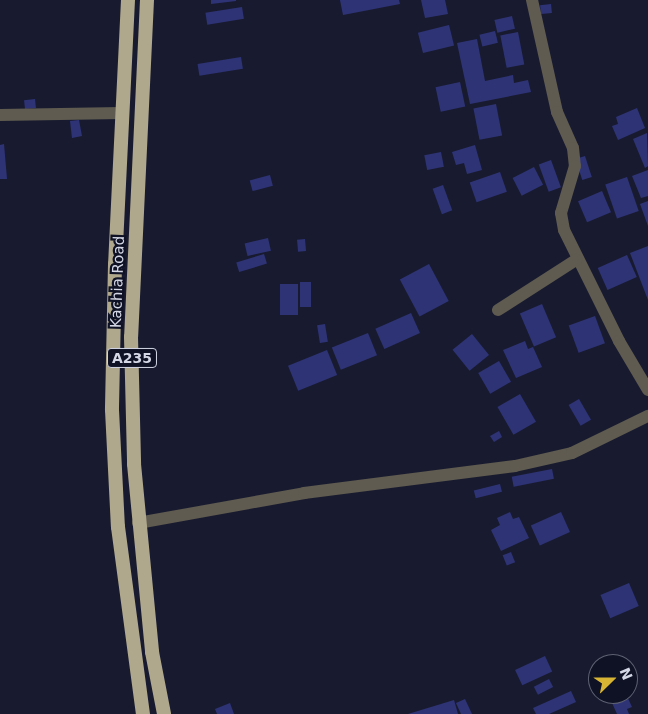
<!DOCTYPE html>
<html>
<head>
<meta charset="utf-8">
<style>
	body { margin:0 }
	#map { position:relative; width:648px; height:714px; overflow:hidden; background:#181b2f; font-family:"DejaVu Sans",sans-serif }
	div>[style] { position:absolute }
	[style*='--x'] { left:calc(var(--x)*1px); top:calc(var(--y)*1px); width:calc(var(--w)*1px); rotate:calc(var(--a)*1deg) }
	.building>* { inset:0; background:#2e3376; transform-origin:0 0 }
	.minor>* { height:12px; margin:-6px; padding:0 6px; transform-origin:6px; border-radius:6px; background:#5f5b50 }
	.trunk>* { height:14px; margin:-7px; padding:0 7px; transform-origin:7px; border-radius:7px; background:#b0a88d }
	span { translate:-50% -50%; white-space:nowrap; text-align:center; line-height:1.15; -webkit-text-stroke:4.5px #0f1225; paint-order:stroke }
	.shield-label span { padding:1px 4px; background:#0f1225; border:1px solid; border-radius:4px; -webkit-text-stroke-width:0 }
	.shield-label { font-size:14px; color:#d4d7e5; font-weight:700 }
	.street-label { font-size:15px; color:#d4d7e5 }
	.north { position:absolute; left:588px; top:654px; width:50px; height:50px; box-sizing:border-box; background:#0f1225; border:1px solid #5e6172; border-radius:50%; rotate:68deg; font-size:14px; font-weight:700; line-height:20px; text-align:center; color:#d4d7e5 }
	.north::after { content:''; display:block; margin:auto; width:18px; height:22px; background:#d8b434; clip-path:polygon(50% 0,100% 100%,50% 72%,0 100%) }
</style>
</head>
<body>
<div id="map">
	<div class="building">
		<i style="clip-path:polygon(211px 0,236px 0,236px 1px,211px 4px)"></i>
		<i style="clip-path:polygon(340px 0,399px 0,400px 4px,343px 15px)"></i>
		<i style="clip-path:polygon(421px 0,445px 0,448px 14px,425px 18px)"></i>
		<i style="left:551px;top:4px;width:9px;height:11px;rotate:84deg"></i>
		<i style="left:242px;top:7px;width:12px;height:37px;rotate:81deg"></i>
		<i style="left:512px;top:16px;width:13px;height:18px;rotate:77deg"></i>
		<i style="left:449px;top:25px;width:21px;height:32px;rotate:76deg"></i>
		<i style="left:495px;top:31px;width:12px;height:16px;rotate:76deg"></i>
		<i style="left:518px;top:32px;width:33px;height:18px;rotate:79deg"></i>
		<i style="clip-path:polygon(477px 39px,485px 81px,513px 75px,514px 83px,528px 80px,531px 92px,470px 104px,457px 43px)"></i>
		<i style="left:241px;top:57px;width:12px;height:44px;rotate:81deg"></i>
		<i style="left:460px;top:82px;width:25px;height:25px;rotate:78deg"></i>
		<i style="left:35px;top:99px;width:9px;height:11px;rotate:84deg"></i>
		<i style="left:496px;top:104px;width:32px;height:23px;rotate:79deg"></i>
		<i style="clip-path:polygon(637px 108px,645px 128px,618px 140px,612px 126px,618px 124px,616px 117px)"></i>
		<i style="clip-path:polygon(79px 120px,82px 136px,72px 138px,70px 121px)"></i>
		<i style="clip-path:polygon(647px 133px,648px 166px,645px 168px,633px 139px)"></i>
		<i style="clip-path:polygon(4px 144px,7px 179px,0 179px,0 145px)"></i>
		<i style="clip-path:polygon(475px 145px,482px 170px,467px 174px,464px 163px,456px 165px,452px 152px)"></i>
		<i style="left:441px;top:152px;width:15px;height:17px;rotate:79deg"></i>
		<i style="left:585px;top:156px;width:22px;height:10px;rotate:72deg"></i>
		<i style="left:551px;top:160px;width:29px;height:13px;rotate:70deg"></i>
		<i style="left:534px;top:167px;width:20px;height:24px;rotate:63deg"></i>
		<i style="clip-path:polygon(648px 170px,648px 196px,641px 198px,632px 176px)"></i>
		<i style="left:500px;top:172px;width:21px;height:32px;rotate:71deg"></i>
		<i style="left:270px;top:175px;width:11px;height:21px;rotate:75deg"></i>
		<i style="left:627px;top:177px;width:36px;height:23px;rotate:71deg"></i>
		<i style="left:443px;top:185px;width:27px;height:11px;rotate:70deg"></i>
		<i style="left:602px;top:191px;width:23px;height:26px;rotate:67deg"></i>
		<i style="clip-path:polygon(648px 201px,648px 226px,640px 204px)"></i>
		<i style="left:268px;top:238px;width:13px;height:24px;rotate:77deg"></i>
		<i style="left:305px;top:239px;width:12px;height:8px;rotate:85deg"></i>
		<i style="clip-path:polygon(648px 246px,648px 300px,630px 253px)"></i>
		<i style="left:264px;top:254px;width:10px;height:29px;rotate:73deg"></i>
		<i style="left:627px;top:255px;width:24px;height:32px;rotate:66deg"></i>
		<i style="left:429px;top:264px;width:42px;height:33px;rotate:62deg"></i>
		<i style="left:300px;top:282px;width:11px;height:25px"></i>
		<i style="left:280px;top:284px;width:18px;height:31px"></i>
		<i style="left:542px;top:304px;width:36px;height:24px;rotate:67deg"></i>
		<i style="left:411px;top:313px;width:22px;height:39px;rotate:66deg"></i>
		<i style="left:595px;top:316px;width:29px;height:28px;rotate:70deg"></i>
		<i style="left:325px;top:324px;width:18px;height:8px;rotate:81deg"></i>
		<i style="left:368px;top:333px;width:24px;height:39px;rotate:68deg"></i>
		<i style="left:472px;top:334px;width:27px;height:25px;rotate:51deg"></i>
		<i style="clip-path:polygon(525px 341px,528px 349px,533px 347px,542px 367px,516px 378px,503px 350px)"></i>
		<i style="left:327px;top:350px;width:27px;height:42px;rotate:68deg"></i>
		<i style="left:499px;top:361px;width:24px;height:24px;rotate:60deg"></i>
		<i style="left:520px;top:394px;width:32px;height:26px;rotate:60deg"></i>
		<i style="left:579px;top:399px;width:24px;height:12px;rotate:60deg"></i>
		<i style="clip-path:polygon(499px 431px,502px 437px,494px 442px,490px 436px)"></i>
		<i style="left:552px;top:469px;width:10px;height:41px;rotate:79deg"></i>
		<i style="left:500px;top:484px;width:8px;height:27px;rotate:76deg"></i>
		<i style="clip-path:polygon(510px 512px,513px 519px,519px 517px,529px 538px,501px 551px,491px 530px,500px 525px,497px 518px)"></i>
		<i style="left:561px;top:512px;width:22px;height:33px;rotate:66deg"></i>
		<i style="left:511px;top:552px;width:11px;height:9px;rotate:68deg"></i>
		<i style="left:629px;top:583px;width:25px;height:31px;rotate:67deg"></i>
		<i style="left:545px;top:656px;width:17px;height:33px;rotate:65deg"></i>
		<i style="left:549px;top:679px;width:9px;height:17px;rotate:63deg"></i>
		<i style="clip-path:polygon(571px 691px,576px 702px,549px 714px,536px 714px,533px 708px)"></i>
		<i style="clip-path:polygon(608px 694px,626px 694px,632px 707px,627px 709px,629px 714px,617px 714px)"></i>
		<i style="clip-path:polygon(465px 699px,472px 714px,461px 714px,456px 703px)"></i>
		<i style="clip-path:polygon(454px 700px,458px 714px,408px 714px)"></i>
		<i style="clip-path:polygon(230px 703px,234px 714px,217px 714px,215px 709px)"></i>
	</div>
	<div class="minor">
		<i style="--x:532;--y:0;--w:115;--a:77.4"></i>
		<i style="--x:557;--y:112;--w:39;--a:66"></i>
		<i style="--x:573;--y:148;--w:18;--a:84"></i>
		<i style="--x:575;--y:166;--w:49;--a:106.6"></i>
		<i style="--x:561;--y:213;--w:17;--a:80"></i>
		<i style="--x:564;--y:230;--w:124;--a:63.6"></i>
		<i style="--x:619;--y:341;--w:57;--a:59.4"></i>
		<i style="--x:0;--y:115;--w:121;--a:-0.9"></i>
		<i style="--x:498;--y:310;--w:93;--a:-32.7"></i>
		<i style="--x:138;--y:523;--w:169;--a:-10.2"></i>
		<i style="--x:304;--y:493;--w:213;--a:-7.3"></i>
		<i style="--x:515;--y:466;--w:58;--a:-12.8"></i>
		<i style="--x:572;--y:453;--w:85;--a:-26"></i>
	</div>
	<div class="trunk">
		<i style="--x:128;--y:0;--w:264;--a:92.8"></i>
		<i style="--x:115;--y:264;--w:146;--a:91.2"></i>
		<i style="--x:112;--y:410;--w:117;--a:87.1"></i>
		<i style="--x:118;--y:527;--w:189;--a:82.4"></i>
		<i style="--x:147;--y:0;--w:337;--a:92.7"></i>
		<i style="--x:131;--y:337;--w:127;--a:88.6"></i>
		<i style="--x:134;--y:464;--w:189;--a:84.5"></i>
		<i style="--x:152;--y:652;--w:63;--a:79"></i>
	</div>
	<div class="shield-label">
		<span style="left:132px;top:358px">A235</span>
	</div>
	<div class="street-label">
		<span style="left:118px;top:282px;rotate:-88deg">Kachia Road</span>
	</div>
	<div class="north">N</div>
</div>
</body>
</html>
